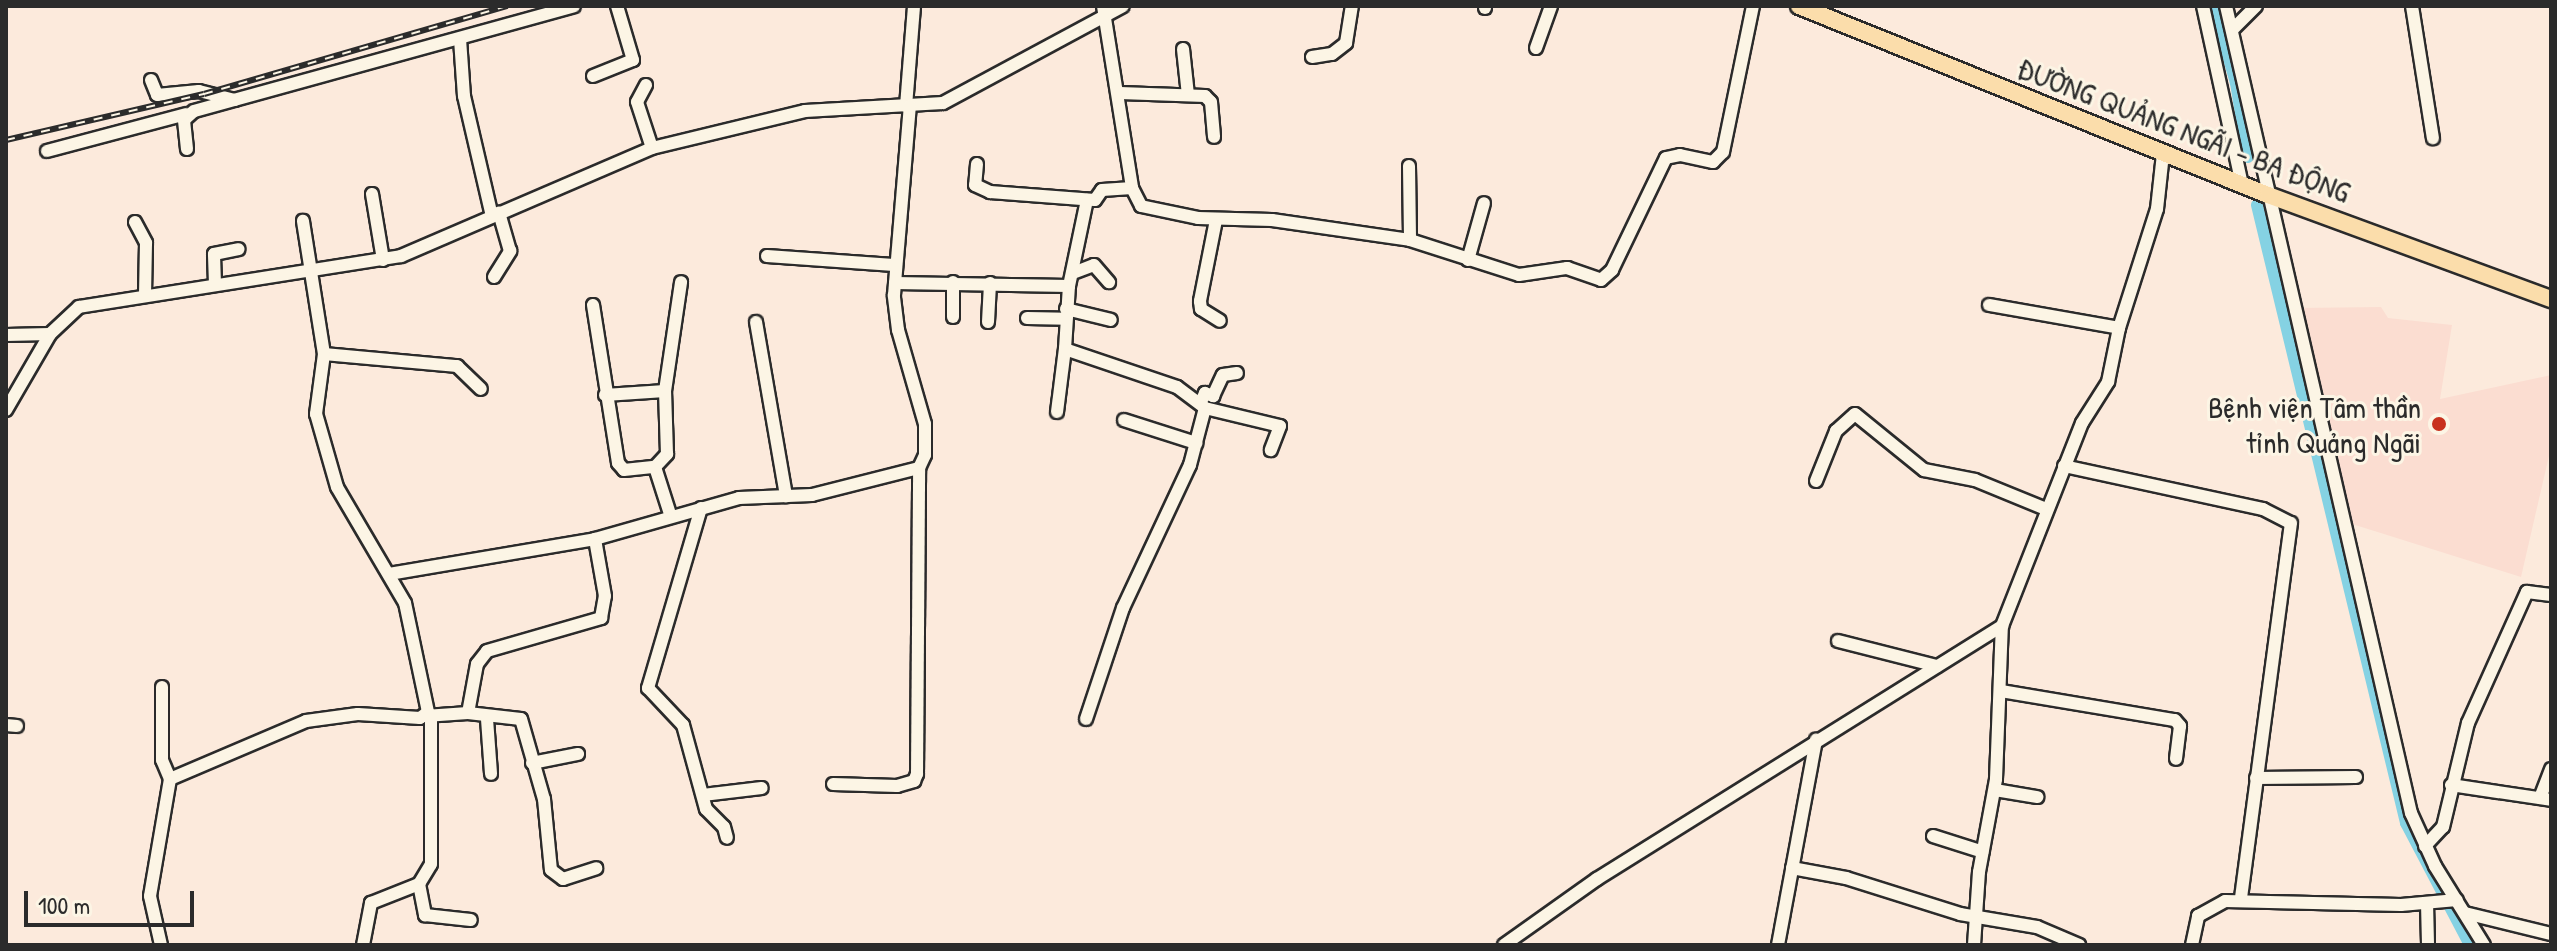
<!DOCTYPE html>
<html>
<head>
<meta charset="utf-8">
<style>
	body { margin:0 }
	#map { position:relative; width:2557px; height:951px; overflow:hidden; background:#fceadc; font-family:"Patrick Hand",sans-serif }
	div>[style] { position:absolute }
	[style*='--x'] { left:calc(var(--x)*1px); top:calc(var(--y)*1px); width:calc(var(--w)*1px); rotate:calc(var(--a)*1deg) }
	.built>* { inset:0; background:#fbddd1 }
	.canal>* { height:12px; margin:-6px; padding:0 6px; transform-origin:6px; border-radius:6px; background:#85d2e3 }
	.roads { filter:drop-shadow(2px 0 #2b2b2b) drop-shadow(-2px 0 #2b2b2b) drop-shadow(0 2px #2b2b2b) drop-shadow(0 -2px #2b2b2b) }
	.minor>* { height:12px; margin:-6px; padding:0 6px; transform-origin:6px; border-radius:6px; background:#fcf5e5 }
	.major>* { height:16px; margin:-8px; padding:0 8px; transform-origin:8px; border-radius:8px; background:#fbddab }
	.rail>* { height:6px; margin-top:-3px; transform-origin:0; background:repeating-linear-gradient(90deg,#fcf5e5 0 9px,#2b2b2b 0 18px); box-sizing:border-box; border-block:2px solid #2b2b2b }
	.dots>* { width:22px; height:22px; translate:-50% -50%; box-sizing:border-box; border:4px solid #fcf5e5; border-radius:50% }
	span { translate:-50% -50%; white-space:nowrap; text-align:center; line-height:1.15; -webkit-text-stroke:6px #fcf5e5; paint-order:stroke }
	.street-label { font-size:30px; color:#2b2b2b }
	.poi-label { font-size:30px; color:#2b2b2b }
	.right { translate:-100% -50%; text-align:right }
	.frame { position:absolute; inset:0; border:8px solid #2b2b2b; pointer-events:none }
	.scale { position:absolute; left:24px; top:891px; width:170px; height:36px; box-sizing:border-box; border:4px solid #2b2b2b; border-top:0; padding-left:10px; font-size:24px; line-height:28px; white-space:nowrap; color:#2b2b2b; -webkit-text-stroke:6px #fcf5e5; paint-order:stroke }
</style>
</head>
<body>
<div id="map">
	<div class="built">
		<i style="clip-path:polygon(2381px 307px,2388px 318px,2452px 325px,2440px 399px,2551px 375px,2551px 447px,2521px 577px,2352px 524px,2298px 308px)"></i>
	</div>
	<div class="canal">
		<i style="--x:2214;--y:6;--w:80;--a:74.1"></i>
		<i style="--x:2236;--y:83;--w:75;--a:80.8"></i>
		<i style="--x:2257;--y:205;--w:636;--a:76.44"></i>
		<i style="--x:2406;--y:823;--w:138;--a:62.3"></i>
	</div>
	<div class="roads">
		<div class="minor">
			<i style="--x:1103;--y:6;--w:184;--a:80.9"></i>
			<i style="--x:1132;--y:188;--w:20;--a:63"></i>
			<i style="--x:1141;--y:206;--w:58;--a:11.9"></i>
			<i style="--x:1198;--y:218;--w:74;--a:1.5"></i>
			<i style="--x:1272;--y:220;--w:139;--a:8.2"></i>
			<i style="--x:1410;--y:240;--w:114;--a:17.8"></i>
			<i style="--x:1519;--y:275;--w:49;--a:-8.3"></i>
			<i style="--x:1567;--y:268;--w:36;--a:19"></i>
			<i style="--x:1601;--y:280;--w:15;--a:-42"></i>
			<i style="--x:1612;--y:270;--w:124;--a:-64.3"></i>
			<i style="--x:1666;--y:158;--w:14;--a:-12"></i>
			<i style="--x:1680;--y:155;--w:34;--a:12"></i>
			<i style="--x:1713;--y:162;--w:14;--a:-45"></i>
			<i style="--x:1723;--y:152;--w:149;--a:-78.4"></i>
			<i style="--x:2203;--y:6;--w:183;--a:77.7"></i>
			<i style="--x:2226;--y:6;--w:828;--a:77.09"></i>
			<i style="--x:2411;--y:813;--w:58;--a:65.6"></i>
			<i style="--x:2435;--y:866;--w:93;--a:58.2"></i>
			<i style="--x:2412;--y:6;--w:134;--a:81"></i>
			<i style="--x:1485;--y:8;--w:2;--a:-90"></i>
			<i style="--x:2232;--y:30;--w:34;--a:-45"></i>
			<i style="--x:460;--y:39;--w:57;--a:86"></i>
			<i style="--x:464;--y:96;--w:123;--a:76.9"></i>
			<i style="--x:1536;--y:48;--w:45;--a:-70.3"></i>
			<i style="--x:1183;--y:49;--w:46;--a:83.8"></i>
			<i style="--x:1312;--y:57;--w:20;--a:-9"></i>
			<i style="--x:1332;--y:54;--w:18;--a:-38"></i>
			<i style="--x:1346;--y:43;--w:37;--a:-81"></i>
			<i style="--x:593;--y:76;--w:43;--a:-21.8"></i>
			<i style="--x:633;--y:60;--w:56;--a:-106.5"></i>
			<i style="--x:151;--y:80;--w:16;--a:68"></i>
			<i style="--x:157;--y:95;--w:42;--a:-5.4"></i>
			<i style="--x:199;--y:91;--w:37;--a:14"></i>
			<i style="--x:646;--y:85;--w:19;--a:118"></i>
			<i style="--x:637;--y:102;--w:48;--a:71.9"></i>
			<i style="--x:1120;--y:93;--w:85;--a:2"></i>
			<i style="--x:1205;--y:96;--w:8;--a:45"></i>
			<i style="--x:1211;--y:102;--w:35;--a:85"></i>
			<i style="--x:906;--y:106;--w:100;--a:-85.4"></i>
			<i style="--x:187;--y:149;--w:29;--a:-96"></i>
			<i style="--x:184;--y:120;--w:13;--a:-42"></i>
			<i style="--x:194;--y:111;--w:394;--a:-15.4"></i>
			<i style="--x:47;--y:151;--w:144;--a:-14.9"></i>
			<i style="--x:977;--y:164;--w:21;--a:95"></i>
			<i style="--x:975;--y:185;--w:17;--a:25"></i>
			<i style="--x:990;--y:192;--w:105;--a:4.4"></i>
			<i style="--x:1095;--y:200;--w:12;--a:-55"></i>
			<i style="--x:1102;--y:190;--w:30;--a:-4"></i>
			<i style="--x:1409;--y:166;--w:74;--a:89.2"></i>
			<i style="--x:372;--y:194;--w:67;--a:80.5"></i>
			<i style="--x:1216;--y:220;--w:83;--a:101.2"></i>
			<i style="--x:1200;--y:301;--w:8;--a:83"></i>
			<i style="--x:1201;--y:309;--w:22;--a:32"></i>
			<i style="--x:135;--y:222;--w:24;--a:62"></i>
			<i style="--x:146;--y:243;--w:53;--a:91.1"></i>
			<i style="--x:767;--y:256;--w:127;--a:4.1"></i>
			<i style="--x:1468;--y:260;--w:59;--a:-74.3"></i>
			<i style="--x:1073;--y:273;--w:22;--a:-21"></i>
			<i style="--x:1094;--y:265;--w:23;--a:49"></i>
			<i style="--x:494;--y:277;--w:31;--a:-58"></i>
			<i style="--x:510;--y:251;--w:40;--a:-106"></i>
			<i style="--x:895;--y:283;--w:174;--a:1"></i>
			<i style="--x:215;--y:284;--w:30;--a:-92"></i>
			<i style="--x:214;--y:254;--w:25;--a:-11"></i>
			<i style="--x:593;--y:305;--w:160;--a:81"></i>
			<i style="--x:618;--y:463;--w:9;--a:49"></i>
			<i style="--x:624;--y:470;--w:31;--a:-6"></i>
			<i style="--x:1989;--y:305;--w:132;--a:10"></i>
			<i style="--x:1066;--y:309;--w:46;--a:13.7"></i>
			<i style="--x:953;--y:317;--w:35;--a:-90"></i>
			<i style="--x:1027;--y:318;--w:39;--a:1"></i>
			<i style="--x:756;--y:322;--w:177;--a:80.2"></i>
			<i style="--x:988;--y:322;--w:39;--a:-87"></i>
			<i style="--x:6;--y:335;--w:44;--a:-1.3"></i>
			<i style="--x:324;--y:354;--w:134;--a:5.2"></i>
			<i style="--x:457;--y:366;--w:33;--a:44"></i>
			<i style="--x:605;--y:395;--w:60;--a:-3.8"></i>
			<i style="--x:1201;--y:402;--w:10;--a:-66"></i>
			<i style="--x:1205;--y:393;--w:9;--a:21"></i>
			<i style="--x:1213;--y:396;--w:23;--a:-65"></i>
			<i style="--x:1223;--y:375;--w:14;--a:-8"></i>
			<i style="--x:1205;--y:408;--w:77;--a:13.5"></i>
			<i style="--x:1280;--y:426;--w:26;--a:111"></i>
			<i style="--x:6;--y:410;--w:88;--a:-59.9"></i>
			<i style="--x:50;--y:334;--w:40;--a:-43"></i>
			<i style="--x:79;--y:307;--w:326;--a:-9"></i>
			<i style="--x:401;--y:256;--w:273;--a:-23.3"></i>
			<i style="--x:652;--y:148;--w:157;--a:-13.6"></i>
			<i style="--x:805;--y:111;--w:138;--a:-3.3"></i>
			<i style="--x:943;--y:103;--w:204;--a:-28.3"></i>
			<i style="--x:1057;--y:412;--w:64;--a:-82.8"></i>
			<i style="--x:1124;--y:420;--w:76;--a:17.7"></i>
			<i style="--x:2064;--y:466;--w:204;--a:12.2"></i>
			<i style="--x:2263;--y:509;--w:31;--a:27"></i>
			<i style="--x:2291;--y:523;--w:379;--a:97.6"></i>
			<i style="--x:1816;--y:481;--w:54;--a:-68.2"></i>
			<i style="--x:1836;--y:431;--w:25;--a:-42"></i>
			<i style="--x:1855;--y:414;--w:89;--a:39.1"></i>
			<i style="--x:1924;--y:470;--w:52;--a:11.1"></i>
			<i style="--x:1975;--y:480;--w:77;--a:22.2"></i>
			<i style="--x:701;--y:508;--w:188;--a:106.4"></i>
			<i style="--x:648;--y:688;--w:51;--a:46.6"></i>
			<i style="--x:683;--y:725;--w:87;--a:74.7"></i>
			<i style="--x:706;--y:809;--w:25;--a:45"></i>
			<i style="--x:724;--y:827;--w:11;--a:75"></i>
			<i style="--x:670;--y:514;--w:49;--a:-107.7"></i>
			<i style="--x:655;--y:467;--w:18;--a:-47"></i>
			<i style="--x:667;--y:454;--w:63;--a:-91.8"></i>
			<i style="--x:665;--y:391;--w:110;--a:-81.6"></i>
			<i style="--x:389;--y:574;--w:209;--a:-9.6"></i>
			<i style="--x:595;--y:539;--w:150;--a:-15.9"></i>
			<i style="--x:739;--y:498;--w:73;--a:-2.4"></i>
			<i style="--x:812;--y:495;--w:110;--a:-14.2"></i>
			<i style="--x:919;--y:468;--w:14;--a:-65"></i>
			<i style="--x:925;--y:455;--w:31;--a:-90"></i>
			<i style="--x:925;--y:424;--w:98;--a:-106"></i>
			<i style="--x:898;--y:330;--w:35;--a:-97"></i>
			<i style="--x:894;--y:295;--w:190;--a:-85.2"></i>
			<i style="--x:1838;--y:641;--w:102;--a:14.2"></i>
			<i style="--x:162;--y:687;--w:73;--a:90"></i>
			<i style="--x:162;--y:760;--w:21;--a:67"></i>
			<i style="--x:2001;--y:691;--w:176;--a:9.5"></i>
			<i style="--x:2175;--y:720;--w:8;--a:50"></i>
			<i style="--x:2180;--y:726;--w:33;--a:97"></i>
			<i style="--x:468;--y:713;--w:53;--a:6.5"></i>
			<i style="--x:521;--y:719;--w:83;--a:74"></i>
			<i style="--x:544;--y:799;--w:71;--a:84.4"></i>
			<i style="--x:551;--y:870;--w:15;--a:37"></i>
			<i style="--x:563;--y:879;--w:35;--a:-18"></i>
			<i style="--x:425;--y:716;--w:43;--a:-4"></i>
			<i style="--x:468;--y:713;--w:50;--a:-79.6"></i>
			<i style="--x:477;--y:664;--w:16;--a:-52"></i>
			<i style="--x:487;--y:651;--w:119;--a:-16.1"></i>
			<i style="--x:601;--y:618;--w:22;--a:-80"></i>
			<i style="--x:605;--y:596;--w:58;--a:-100"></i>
			<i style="--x:487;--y:719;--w:55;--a:85.8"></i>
			<i style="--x:1086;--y:719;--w:117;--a:-71.6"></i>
			<i style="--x:1123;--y:608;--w:158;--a:-64.9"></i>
			<i style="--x:1190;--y:465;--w:59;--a:-75.3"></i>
			<i style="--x:1205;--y:408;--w:35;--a:-143"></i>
			<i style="--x:1177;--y:387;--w:118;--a:-161.3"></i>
			<i style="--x:1065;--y:349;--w:63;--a:-86.4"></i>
			<i style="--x:1069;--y:286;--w:88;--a:-78.2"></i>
			<i style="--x:6;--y:725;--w:11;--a:5"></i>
			<i style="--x:532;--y:763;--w:47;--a:-11.1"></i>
			<i style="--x:2256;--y:778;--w:100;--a:-0.6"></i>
			<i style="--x:833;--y:784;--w:64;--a:1.8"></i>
			<i style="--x:897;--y:786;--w:18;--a:-16"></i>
			<i style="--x:914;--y:781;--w:8;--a:-67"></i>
			<i style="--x:917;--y:774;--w:306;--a:-89.6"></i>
			<i style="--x:2451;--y:785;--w:101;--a:8.5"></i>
			<i style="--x:1995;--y:790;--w:43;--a:9.5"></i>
			<i style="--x:703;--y:795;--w:59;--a:-6.8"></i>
			<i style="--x:2540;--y:798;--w:31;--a:-69"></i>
			<i style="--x:1933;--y:836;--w:52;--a:17.7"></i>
			<i style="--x:2425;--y:846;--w:26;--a:-47"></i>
			<i style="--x:2443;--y:827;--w:107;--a:-76.5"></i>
			<i style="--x:2468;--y:723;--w:144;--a:-65.8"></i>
			<i style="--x:2527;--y:592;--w:24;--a:7"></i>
			<i style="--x:1792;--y:868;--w:55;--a:10.5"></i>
			<i style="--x:1846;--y:878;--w:120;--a:17.5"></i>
			<i style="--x:1960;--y:914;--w:78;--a:9.6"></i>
			<i style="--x:2037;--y:927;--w:46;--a:23.2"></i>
			<i style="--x:419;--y:884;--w:32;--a:79"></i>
			<i style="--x:425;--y:915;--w:46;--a:6.2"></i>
			<i style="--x:2427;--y:903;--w:42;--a:88.6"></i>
			<i style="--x:2465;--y:913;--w:89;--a:13.7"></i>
			<i style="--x:161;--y:945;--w:50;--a:-102.7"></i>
			<i style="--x:150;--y:896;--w:119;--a:-80.3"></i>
			<i style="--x:170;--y:779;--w:148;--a:-23.1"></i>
			<i style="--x:306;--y:721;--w:52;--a:-7.7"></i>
			<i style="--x:358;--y:714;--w:62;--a:3.7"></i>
			<i style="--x:420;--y:718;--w:10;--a:-37"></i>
			<i style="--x:428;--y:712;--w:111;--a:-101.9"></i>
			<i style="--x:405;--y:603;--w:134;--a:-120.4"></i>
			<i style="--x:337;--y:487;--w:76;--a:-106"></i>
			<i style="--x:316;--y:414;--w:61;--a:-82.4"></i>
			<i style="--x:324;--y:354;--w:135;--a:-99"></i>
			<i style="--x:363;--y:945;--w:43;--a:-79.2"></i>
			<i style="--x:371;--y:903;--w:52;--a:-21.6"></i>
			<i style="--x:419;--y:884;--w:23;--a:-59"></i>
			<i style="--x:431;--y:864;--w:147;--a:-90"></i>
			<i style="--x:1504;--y:945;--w:114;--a:-35.4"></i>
			<i style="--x:1597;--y:879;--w:478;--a:-32"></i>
			<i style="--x:1778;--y:945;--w:209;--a:-79.5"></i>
			<i style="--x:1974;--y:945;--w:73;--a:-86.1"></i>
			<i style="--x:1979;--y:872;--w:95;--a:-79.6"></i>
			<i style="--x:1996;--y:779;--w:153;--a:-87.8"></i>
			<i style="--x:2002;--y:626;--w:218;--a:-68.5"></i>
			<i style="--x:2082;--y:423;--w:49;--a:-57.6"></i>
			<i style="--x:2108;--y:382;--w:55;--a:-78.5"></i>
			<i style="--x:2119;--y:328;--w:125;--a:-72.3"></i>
			<i style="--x:2157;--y:209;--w:55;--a:-83.8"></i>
			<i style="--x:2192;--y:945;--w:30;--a:-78"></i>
			<i style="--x:2198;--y:916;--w:31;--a:-29"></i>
			<i style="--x:2225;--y:901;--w:176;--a:1.3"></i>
			<i style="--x:2401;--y:905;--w:56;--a:-5.1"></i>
		</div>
		<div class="major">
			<i style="--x:1799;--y:6;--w:506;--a:21.95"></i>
			<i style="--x:2268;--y:195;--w:302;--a:20.2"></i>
		</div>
	</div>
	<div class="rail">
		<i style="--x:6;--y:140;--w:203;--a:-13.1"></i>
		<i style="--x:204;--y:94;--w:316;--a:-16.2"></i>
	</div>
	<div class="dots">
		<i style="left:2439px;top:424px;background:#c8321e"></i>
	</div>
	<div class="street-label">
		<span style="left:2184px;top:130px;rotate:21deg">ĐƯỜNG QUẢNG NGÃI - BA ĐỘNG</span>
	</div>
	<div class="poi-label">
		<span class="right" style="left:2421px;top:424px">Bệnh viện Tâm thần<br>tỉnh Quảng Ngãi</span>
	</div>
	<div class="frame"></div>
	<div class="scale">100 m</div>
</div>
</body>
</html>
